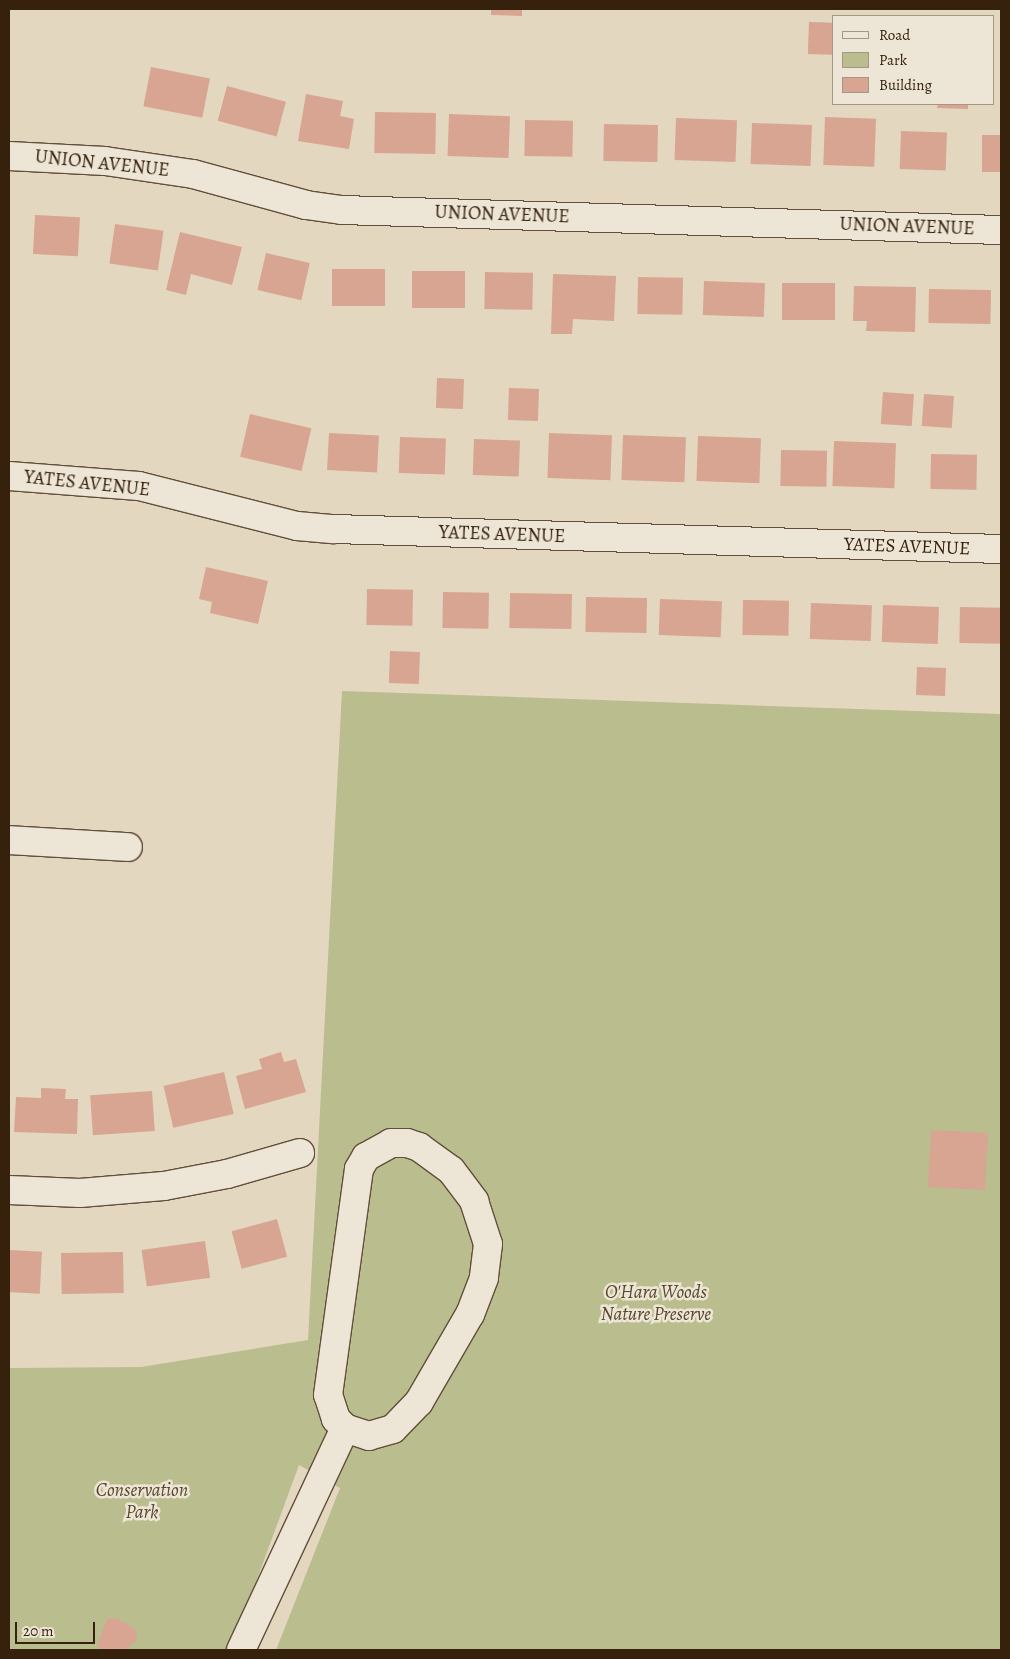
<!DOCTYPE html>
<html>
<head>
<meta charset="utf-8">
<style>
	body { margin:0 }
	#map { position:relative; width:1010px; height:1659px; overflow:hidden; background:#e4d7bf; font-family:Alegreya,serif }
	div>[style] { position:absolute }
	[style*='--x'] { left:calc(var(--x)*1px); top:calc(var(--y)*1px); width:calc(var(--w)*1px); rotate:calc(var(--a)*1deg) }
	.green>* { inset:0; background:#babd8e }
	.building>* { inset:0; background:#d7a591; transform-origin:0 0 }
	.roads { filter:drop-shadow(1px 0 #624e3a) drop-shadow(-1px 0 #624e3a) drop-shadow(0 1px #624e3a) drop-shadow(0 -1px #624e3a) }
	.minor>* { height:28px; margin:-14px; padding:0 14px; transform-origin:14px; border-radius:14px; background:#ede5d5 }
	span { translate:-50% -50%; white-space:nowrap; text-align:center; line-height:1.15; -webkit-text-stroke:5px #ede5d5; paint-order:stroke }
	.street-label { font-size:19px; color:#36210d }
	.park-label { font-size:19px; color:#57482d; font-style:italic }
	.frame { position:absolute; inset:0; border:10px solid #36210d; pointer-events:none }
	.legend { position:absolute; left:832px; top:15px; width:162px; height:90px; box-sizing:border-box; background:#ede5d5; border:1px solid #a49785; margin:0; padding:6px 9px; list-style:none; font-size:15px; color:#36210d }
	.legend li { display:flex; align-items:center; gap:10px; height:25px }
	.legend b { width:25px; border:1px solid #a49785 }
	.scale { position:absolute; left:15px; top:1622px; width:80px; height:22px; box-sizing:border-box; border:2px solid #36210d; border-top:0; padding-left:6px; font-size:15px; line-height:18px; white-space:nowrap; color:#36210d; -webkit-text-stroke:4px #ede5d5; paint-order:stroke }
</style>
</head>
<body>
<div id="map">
	<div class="green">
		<i style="clip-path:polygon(342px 691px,1001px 714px,1001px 1650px,276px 1650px,340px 1488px,299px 1465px,231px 1650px,9px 1650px,9px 1368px,141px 1367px,308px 1340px)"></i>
	</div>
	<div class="building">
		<i style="clip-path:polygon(491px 9px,522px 9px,522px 16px,491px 15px)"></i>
		<i style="left:809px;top:22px;width:25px;height:32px;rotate:2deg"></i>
		<i style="left:151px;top:67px;width:60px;height:40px;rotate:11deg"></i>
		<i style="left:227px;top:86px;width:61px;height:36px;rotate:15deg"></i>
		<i style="clip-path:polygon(306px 94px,343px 101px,340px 116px,354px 119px,349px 149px,298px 141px)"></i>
		<i style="clip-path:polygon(938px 104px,968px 104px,968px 109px,937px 108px)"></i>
		<i style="left:375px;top:112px;width:61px;height:41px;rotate:1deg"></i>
		<i style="left:449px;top:114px;width:61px;height:42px;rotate:2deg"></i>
		<i style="left:825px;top:117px;width:51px;height:48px;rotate:2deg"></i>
		<i style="left:676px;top:118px;width:61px;height:42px;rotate:2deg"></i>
		<i style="left:525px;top:120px;width:48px;height:36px;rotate:1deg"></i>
		<i style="left:752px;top:123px;width:60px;height:41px;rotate:2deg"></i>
		<i style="left:604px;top:124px;width:54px;height:37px;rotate:1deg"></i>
		<i style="left:901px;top:131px;width:46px;height:38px;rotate:2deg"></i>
		<i style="left:982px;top:135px;width:19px;height:37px"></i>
		<i style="left:35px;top:215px;width:45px;height:39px;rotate:3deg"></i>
		<i style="left:115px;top:224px;width:49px;height:40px;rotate:8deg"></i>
		<i style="clip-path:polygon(180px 232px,242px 247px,232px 285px,191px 274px,186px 295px,166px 290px)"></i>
		<i style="left:266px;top:253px;width:45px;height:38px;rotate:13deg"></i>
		<i style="left:332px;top:269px;width:53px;height:37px"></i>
		<i style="left:412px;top:271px;width:53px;height:37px"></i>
		<i style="left:485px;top:272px;width:48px;height:37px;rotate:1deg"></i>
		<i style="clip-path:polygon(553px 274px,616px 276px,614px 321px,573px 319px,572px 334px,551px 334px)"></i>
		<i style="left:638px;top:277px;width:45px;height:37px;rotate:1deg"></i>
		<i style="left:704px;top:281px;width:61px;height:34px;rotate:2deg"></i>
		<i style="left:782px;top:283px;width:53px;height:37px"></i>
		<i style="clip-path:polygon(854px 286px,916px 287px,915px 332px,866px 331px,867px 321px,853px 321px)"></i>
		<i style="left:929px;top:289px;width:62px;height:34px;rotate:1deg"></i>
		<i style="left:437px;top:378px;width:27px;height:30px;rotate:2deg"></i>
		<i style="left:509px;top:388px;width:30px;height:32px;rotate:2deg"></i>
		<i style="left:883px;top:392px;width:31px;height:32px;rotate:4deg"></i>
		<i style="left:924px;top:394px;width:30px;height:32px;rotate:4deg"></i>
		<i style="left:250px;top:414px;width:63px;height:44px;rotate:13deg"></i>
		<i style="left:329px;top:433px;width:50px;height:37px;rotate:3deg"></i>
		<i style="left:549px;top:433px;width:63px;height:45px;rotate:2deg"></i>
		<i style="left:623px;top:435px;width:63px;height:45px;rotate:2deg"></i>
		<i style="left:698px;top:436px;width:63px;height:45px;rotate:2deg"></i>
		<i style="left:400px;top:437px;width:46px;height:36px;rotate:2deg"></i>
		<i style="left:474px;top:439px;width:46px;height:36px;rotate:2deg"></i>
		<i style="left:834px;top:441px;width:62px;height:45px;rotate:2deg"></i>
		<i style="left:781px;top:450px;width:46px;height:36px;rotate:1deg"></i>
		<i style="left:931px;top:454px;width:46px;height:35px;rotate:1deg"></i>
		<i style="clip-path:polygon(206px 567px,268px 581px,258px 624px,210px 613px,212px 602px,199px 599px)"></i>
		<i style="left:367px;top:589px;width:46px;height:36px;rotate:1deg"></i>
		<i style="left:443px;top:592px;width:46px;height:36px;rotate:1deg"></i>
		<i style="left:510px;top:593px;width:62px;height:35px;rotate:1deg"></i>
		<i style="left:586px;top:597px;width:61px;height:35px;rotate:1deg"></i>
		<i style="left:660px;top:599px;width:62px;height:36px;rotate:2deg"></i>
		<i style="left:743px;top:600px;width:46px;height:35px;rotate:1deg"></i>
		<i style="left:811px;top:603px;width:61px;height:36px;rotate:2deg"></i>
		<i style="left:883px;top:605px;width:56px;height:37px;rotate:2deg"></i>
		<i style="left:960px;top:607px;width:41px;height:36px;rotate:1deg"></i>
		<i style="left:390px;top:651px;width:30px;height:32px;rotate:2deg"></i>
		<i style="left:917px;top:667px;width:29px;height:28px;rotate:2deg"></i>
		<i style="clip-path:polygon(281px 1052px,284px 1062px,296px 1059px,306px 1092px,245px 1109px,236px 1076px,262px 1069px,259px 1059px)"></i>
		<i style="left:224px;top:1072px;width:43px;height:62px;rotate:77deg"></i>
		<i style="clip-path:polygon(41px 1088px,66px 1089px,65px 1099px,78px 1099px,77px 1134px,14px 1132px,16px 1097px,41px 1098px)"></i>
		<i style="left:152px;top:1091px;width:40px;height:62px;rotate:86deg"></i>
		<i style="left:931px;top:1130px;width:57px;height:57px;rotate:3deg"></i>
		<i style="left:277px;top:1219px;width:39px;height:47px;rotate:75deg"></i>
		<i style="left:205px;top:1241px;width:37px;height:64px;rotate:82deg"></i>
		<i style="left:9px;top:1250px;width:33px;height:42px;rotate:3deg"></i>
		<i style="left:123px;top:1252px;width:41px;height:62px;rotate:89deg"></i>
		<i style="clip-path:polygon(117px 1618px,136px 1630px,137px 1640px,126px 1650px,103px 1650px,97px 1646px,107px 1619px)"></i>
	</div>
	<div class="roads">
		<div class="minor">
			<i style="--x:9;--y:156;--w:96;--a:3"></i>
			<i style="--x:105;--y:161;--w:89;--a:8.4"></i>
			<i style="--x:193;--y:174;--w:117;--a:15.3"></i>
			<i style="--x:306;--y:205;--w:36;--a:8"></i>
			<i style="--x:342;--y:210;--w:659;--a:1.74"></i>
			<i style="--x:9;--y:476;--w:130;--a:4.4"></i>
			<i style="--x:139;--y:486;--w:163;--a:14.2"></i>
			<i style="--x:297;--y:526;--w:37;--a:5"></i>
			<i style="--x:334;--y:529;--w:667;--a:1.72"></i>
			<i style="--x:9;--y:840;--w:119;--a:3.4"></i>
			<i style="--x:391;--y:1143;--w:16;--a:0"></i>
			<i style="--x:407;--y:1143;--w:13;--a:18"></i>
			<i style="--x:419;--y:1147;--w:39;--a:36"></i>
			<i style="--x:451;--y:1170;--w:39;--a:53"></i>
			<i style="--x:474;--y:1201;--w:45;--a:72"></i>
			<i style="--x:488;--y:1244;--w:34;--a:97"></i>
			<i style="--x:484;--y:1278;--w:39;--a:111"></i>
			<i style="--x:470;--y:1314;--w:102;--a:120.1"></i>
			<i style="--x:419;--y:1402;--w:37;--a:134"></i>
			<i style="--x:393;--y:1429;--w:25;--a:164"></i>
			<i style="--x:369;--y:1436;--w:25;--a:-162"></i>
			<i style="--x:345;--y:1428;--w:13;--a:-135"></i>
			<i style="--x:336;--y:1419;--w:25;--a:-108"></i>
			<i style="--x:328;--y:1395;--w:228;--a:-82.2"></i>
			<i style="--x:359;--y:1169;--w:14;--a:-60"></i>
			<i style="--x:366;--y:1157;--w:29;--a:-29"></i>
			<i style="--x:9;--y:1190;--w:71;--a:2.4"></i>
			<i style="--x:80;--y:1193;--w:84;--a:-4.8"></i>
			<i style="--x:164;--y:1186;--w:64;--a:-10.8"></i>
			<i style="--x:227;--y:1174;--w:76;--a:-16"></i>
			<i style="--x:241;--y:1650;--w:245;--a:-64.9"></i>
		</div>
	</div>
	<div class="street-label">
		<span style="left:102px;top:164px;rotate:6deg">UNION AVENUE</span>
		<span style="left:502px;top:215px;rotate:2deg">UNION AVENUE</span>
		<span style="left:907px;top:227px;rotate:2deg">UNION AVENUE</span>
		<span style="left:87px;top:484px;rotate:6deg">YATES AVENUE</span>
		<span style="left:502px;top:535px;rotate:2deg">YATES AVENUE</span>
		<span style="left:907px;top:547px;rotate:2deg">YATES AVENUE</span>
	</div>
	<div class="park-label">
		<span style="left:656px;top:1304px">O'Hara Woods<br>Nature Preserve</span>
		<span style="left:142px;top:1502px">Conservation<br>Park</span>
	</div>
	<div class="frame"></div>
	<ul class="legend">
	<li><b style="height:6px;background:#ede5d5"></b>Road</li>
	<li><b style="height:14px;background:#babd8e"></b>Park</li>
	<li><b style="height:14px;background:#d7a591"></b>Building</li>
	</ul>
	<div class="scale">20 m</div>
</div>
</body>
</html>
